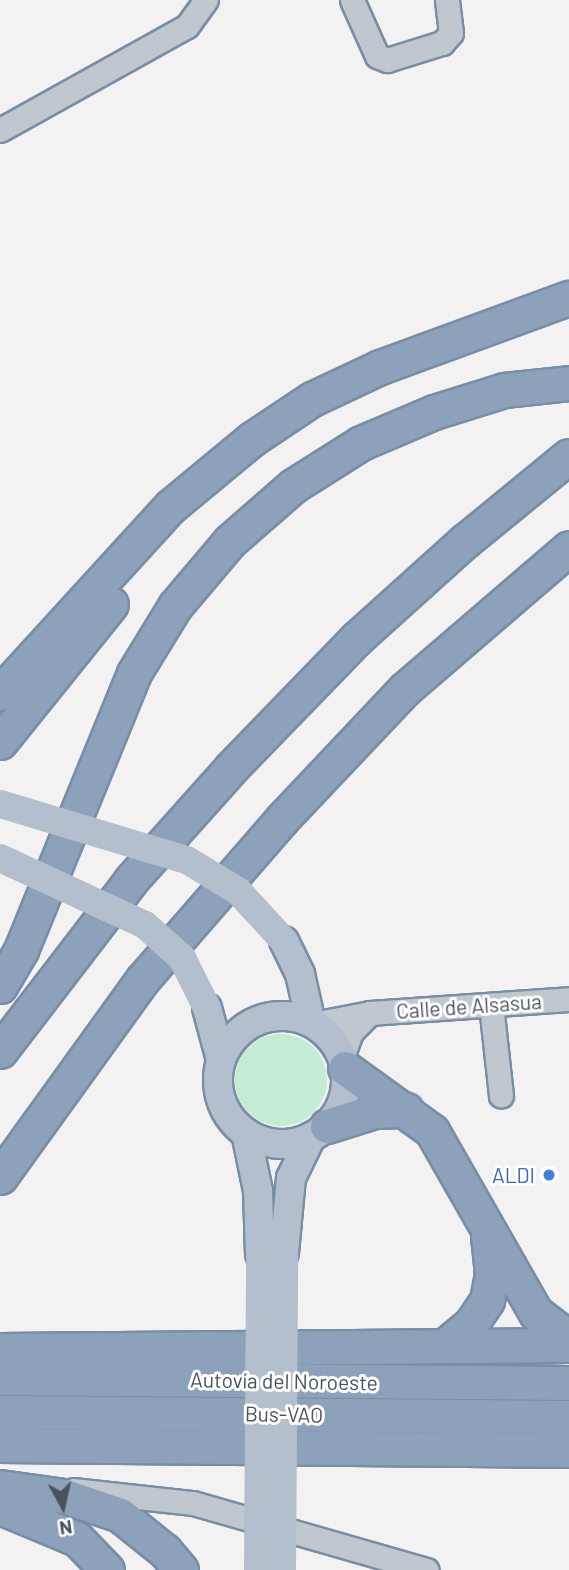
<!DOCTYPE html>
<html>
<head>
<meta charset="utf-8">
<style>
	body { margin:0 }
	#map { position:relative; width:569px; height:1570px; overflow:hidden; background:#f3f1f1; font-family:Barlow,sans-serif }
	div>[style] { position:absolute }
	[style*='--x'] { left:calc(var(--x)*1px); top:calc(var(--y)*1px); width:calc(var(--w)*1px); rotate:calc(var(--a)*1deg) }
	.green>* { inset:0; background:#c4ebd4 }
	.round { border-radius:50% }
	.roads { filter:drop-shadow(2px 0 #788da6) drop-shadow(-2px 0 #788da6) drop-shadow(0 2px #788da6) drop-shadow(0 -2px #788da6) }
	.minor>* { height:23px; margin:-11.5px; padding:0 11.5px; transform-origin:11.5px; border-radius:11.5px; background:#c0c7ce }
	.major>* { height:28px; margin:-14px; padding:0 14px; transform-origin:14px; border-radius:14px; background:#b3bfcc }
	.major>.ring { margin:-14px; padding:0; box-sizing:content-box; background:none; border:28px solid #b3bfcc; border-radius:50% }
	.highway>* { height:33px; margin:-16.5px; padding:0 16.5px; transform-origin:16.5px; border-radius:16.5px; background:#8da2ba }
	.major-bridge>* { height:28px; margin:-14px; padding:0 14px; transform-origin:14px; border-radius:14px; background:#b3bfcc }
	.dots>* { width:19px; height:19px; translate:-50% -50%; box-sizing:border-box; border:4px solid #fff; border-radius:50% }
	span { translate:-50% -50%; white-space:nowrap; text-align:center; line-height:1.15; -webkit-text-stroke:6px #fff; paint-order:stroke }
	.street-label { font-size:21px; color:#4a535c }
	.shop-label { font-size:21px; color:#366cbe }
	.right { translate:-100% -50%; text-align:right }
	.north { position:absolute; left:28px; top:1472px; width:70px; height:70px; -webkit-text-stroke:5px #fff; paint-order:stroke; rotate:172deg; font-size:19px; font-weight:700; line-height:28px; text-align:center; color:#4a535c }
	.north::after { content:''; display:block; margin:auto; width:24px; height:32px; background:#4a535c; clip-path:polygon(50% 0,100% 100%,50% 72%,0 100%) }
</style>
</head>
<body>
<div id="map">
	<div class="green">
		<i class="round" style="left:235px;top:1034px;width:92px;height:92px"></i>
	</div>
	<div class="roads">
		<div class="minor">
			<i style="--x:352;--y:0;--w:61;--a:65.9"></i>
			<i style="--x:377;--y:56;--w:11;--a:22"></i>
			<i style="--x:387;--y:60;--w:58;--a:-17.2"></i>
			<i style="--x:442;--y:43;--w:13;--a:-48"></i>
			<i style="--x:451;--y:33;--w:33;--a:-97"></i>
			<i style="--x:0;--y:130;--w:214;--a:-29.1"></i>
			<i style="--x:187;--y:26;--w:32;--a:-54"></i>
			<i style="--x:491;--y:1005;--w:91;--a:83.7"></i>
			<i style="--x:313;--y:1024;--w:58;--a:-10.9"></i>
			<i style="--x:370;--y:1013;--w:199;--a:-4"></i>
			<i style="--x:342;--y:1057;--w:27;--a:-70"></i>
			<i style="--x:351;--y:1032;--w:27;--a:-45"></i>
			<i style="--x:73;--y:1490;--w:121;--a:6.2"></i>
			<i style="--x:193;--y:1503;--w:243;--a:16"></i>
		</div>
		<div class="major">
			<i style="--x:284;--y:941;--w:37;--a:64"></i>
			<i style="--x:300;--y:974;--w:50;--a:77.3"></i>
			<i style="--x:207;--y:1008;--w:54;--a:74.9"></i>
			<i class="ring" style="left:218px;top:1016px;width:100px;height:100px"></i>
			<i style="--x:246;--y:1133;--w:59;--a:78.3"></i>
			<i style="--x:258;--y:1191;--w:63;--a:88.2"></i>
			<i style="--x:284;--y:1253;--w:75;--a:-84.7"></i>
			<i style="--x:291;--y:1178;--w:46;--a:-64"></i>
		</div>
		<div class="highway">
			<i style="--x:0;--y:693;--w:253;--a:-47.6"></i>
			<i style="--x:171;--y:506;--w:105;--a:-39.6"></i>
			<i style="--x:252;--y:439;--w:72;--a:-33.7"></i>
			<i style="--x:312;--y:399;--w:75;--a:-25.2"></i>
			<i style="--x:380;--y:367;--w:201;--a:-20.1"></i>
			<i style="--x:0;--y:742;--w:177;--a:-51.2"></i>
			<i style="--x:0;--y:986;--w:42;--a:-59.7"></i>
			<i style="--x:21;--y:950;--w:299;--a:-67.8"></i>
			<i style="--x:134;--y:673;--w:79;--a:-58.5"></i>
			<i style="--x:175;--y:606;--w:85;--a:-49.8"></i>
			<i style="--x:230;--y:541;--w:84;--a:-41.1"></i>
			<i style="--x:293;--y:486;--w:80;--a:-32.3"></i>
			<i style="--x:361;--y:443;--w:79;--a:-23"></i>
			<i style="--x:434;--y:412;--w:73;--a:-17.4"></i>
			<i style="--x:504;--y:390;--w:65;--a:-6.1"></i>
			<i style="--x:0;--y:1051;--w:215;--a:-52.5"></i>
			<i style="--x:131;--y:880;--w:150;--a:-48.2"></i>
			<i style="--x:231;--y:768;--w:180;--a:-45.9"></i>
			<i style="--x:356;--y:639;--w:147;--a:-42"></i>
			<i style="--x:465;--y:541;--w:134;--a:-39.3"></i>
			<i style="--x:345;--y:1068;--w:107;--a:35.9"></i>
			<i style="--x:432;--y:1131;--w:210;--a:60.3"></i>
			<i style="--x:536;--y:1313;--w:41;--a:37.1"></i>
			<i style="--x:327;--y:1126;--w:50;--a:-17.4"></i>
			<i style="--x:375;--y:1111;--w:31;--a:-2"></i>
			<i style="--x:0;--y:1177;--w:244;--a:-54.2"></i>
			<i style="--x:143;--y:979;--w:212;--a:-49"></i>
			<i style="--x:282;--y:819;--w:179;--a:-46.6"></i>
			<i style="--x:405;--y:689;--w:216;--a:-40.7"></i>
			<i style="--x:447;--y:1344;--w:31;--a:-40"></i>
			<i style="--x:471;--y:1324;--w:29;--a:-56"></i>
			<i style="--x:487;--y:1300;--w:26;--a:-79"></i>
			<i style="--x:492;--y:1274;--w:37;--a:-96"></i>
			<i style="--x:0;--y:1350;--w:569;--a:-0.5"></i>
			<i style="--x:0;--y:1378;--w:569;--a:0.5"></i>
			<i style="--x:0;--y:1412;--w:569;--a:0.5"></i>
			<i style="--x:0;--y:1445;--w:569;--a:0.5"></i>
			<i style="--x:0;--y:1487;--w:65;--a:8"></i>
			<i style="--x:64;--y:1496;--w:59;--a:18.7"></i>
			<i style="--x:120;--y:1515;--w:58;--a:38.7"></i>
			<i style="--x:165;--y:1551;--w:25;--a:50"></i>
			<i style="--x:0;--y:1507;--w:83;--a:22.6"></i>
			<i style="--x:77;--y:1539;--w:43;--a:45.9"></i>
		</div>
	</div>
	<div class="major-bridge">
		<i style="--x:0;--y:804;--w:195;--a:16.7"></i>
		<i style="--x:187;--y:860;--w:60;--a:31.3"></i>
		<i style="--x:238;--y:891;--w:68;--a:47.4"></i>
		<i style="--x:0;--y:858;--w:160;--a:24.8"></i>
		<i style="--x:145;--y:925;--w:50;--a:41.7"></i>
		<i style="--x:182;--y:958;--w:56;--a:63.4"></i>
		<i style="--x:258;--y:1570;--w:316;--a:-89.6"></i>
		<i style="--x:282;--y:1570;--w:317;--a:-89.6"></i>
	</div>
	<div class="dots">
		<i style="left:549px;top:1175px;background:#3f7fe0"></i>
	</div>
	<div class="street-label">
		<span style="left:469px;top:1006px;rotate:-4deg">Calle de Alsasua</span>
		<span style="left:284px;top:1381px;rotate:1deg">Autovía del Noroeste</span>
		<span style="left:284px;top:1414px;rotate:1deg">Bus-VAO</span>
	</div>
	<div class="shop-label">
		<span class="right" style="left:535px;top:1175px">ALDI</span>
	</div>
	<div class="north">N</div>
</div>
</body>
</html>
